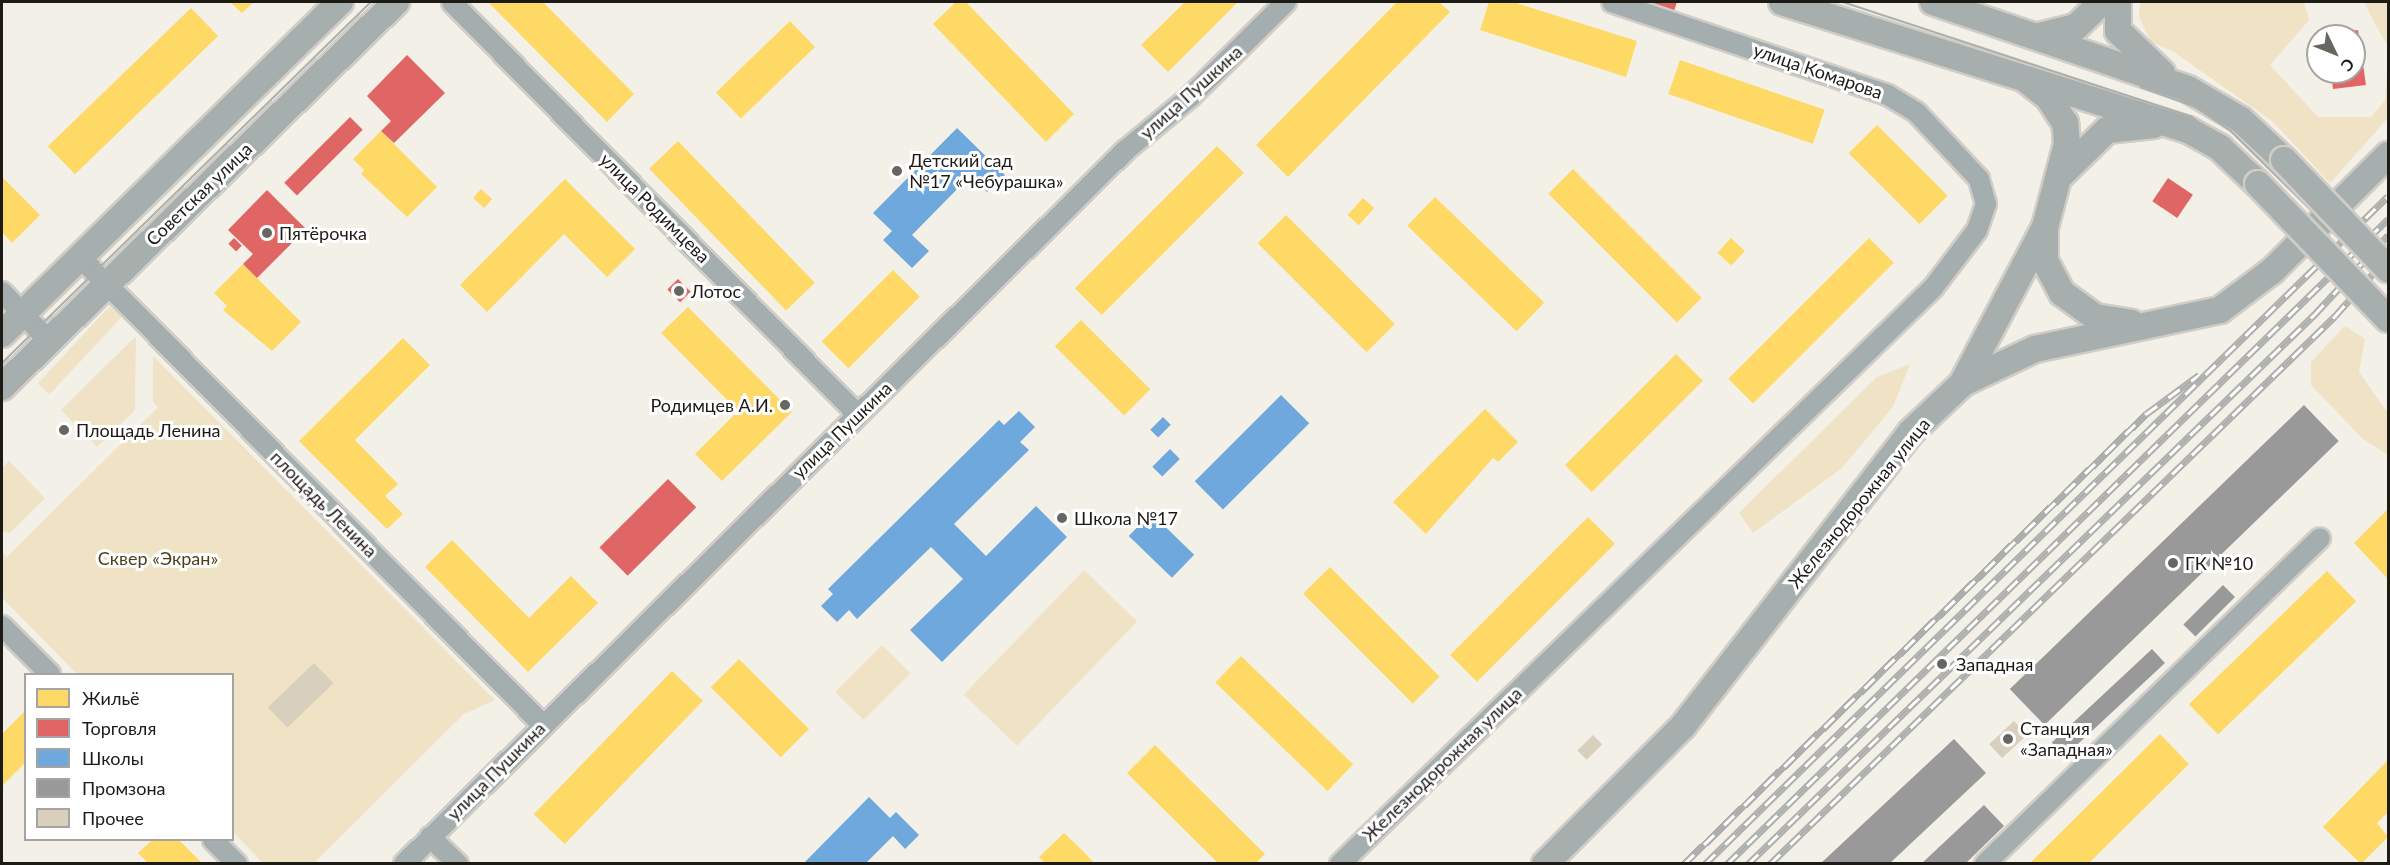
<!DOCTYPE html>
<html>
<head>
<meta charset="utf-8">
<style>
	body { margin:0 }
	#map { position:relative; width:2390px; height:865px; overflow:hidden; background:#f3f0e8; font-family:Lato,sans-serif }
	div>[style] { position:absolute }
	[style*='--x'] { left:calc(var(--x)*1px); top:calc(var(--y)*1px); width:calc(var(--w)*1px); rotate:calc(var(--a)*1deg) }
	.green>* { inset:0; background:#f0e3c5; transform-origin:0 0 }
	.homes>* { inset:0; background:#ffd966; transform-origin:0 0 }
	.shops>* { inset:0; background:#e06666; transform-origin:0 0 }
	.schools>* { inset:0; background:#6fa8dc; transform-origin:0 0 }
	.industry>* { inset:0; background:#999; transform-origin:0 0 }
	.building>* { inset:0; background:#d8d0bd; transform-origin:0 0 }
	.roads { filter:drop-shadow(2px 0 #d0cdc7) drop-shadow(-2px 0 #d0cdc7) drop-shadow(0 2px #d0cdc7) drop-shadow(0 -2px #d0cdc7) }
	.minor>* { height:20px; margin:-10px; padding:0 10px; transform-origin:10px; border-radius:10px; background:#a4aeaf }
	.major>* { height:26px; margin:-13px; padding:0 13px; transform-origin:13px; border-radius:13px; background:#a6afae }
	.tram>* { height:1.5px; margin:-0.75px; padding:0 0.75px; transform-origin:0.75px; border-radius:0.75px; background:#adafac }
	.rail>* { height:7px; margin-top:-3.5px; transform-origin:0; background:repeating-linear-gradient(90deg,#fff 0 14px,#adafac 0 28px); box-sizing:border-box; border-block:2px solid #adafac }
	.bridges { filter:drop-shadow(2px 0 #d0cdc7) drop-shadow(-2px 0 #d0cdc7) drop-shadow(0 2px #d0cdc7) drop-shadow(0 -2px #d0cdc7) }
	.major-bridge>* { height:26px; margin:-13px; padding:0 13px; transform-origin:13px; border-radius:13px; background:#a6afae }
	.dots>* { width:16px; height:16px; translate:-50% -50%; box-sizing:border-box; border:3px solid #fff; border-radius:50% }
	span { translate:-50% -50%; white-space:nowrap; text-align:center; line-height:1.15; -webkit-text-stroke:6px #fff; paint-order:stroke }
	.street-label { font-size:18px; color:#1d1b16 }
	.poi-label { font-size:18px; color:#1d1b16 }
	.left { translate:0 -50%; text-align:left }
	.right { translate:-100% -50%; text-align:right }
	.park-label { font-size:18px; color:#4d3f1c }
	.frame { position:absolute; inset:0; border:3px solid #1d1b16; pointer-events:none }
	.legend { position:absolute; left:24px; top:673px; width:210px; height:168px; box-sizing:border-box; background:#fff; border:2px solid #a5a4a2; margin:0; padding:8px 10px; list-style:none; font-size:18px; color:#1d1b16 }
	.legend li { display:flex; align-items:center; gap:12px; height:30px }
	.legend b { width:30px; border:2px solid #a5a4a2 }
	.north { position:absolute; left:2306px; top:24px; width:60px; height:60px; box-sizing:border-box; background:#fff; border:2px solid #a5a4a2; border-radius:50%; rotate:133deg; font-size:16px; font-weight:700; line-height:24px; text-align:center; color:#1d1b16 }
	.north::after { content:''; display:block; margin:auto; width:21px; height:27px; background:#686660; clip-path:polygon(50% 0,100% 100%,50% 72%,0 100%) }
</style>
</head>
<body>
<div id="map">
	<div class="green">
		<i style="clip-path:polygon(2140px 2px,2304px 2px,2309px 20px,2270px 65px,2318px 117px,2371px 117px,2385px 100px,2388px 57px,2388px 118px,2330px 183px,2272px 121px,2174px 52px,2151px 42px,2139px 17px)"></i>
		<i style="clip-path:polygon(2364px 2px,2388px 2px,2388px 46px,2376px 26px)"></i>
		<i style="left:110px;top:306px;width:16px;height:106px;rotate:43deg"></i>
		<i style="clip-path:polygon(2345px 326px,2365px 339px,2359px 372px,2388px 413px,2388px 455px,2363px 439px,2311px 385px,2311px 362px)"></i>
		<i style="clip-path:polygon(136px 336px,135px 410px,97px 447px,61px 410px)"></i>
		<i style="clip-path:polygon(153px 356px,495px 700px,464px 714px,314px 863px,263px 863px,233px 832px,232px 674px,77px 674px,2px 598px,2px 552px,7px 557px,158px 407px,153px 402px)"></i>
		<i style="clip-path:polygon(1910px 364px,1893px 407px,1842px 468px,1753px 533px,1739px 513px,1877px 377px)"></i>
		<i style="clip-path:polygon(9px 461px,45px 498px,10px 533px,2px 532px,2px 468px)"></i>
		<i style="left:1084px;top:570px;width:74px;height:173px;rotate:44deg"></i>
		<i style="left:882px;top:645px;width:40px;height:66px;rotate:45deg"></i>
	</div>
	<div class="homes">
		<i style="clip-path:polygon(230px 2px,254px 2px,242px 13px)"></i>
		<i style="clip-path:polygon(488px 2px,543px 2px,634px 94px,607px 122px)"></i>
		<i style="clip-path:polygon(956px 2px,966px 2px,1074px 114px,1046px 142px,933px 24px)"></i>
		<i style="clip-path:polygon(1185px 2px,1238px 2px,1168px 72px,1141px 45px)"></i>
		<i style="clip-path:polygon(1397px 2px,1439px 2px,1450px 12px,1288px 177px,1256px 145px)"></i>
		<i style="clip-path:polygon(1489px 2px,1513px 2px,1637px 41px,1626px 77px,1480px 30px)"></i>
		<i style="left:191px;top:8px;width:39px;height:199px;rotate:46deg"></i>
		<i style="left:790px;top:21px;width:36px;height:103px;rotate:46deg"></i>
		<i style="left:1680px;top:60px;width:153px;height:36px;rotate:19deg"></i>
		<i style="left:1877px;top:125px;width:100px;height:40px;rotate:45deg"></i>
		<i style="clip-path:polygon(381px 131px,437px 187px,407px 217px,361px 174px,364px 170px,353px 159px)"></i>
		<i style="left:678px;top:141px;width:197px;height:40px;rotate:46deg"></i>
		<i style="left:1217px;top:146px;width:38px;height:201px;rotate:45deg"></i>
		<i style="left:1573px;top:169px;width:182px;height:35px;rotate:45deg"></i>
		<i style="clip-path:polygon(2px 177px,40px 215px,12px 243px,2px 232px)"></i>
		<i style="clip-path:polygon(565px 179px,635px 249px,607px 277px,564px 234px,487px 312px,460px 285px)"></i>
		<i style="left:481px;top:189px;width:15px;height:12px;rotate:42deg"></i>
		<i style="left:1435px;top:197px;width:152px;height:40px;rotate:44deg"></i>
		<i style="left:1363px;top:198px;width:15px;height:23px;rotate:42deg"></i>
		<i style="left:1286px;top:215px;width:154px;height:40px;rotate:45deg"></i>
		<i style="left:1731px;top:238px;width:19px;height:20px;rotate:43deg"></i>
		<i style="left:1869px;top:238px;width:35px;height:199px;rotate:45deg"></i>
		<i style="clip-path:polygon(243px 264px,301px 322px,272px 351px,223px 310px,227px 306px,214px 293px)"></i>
		<i style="left:893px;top:270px;width:38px;height:101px;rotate:45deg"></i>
		<i style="clip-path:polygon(688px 307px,792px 412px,722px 481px,695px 454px,738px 411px,661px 333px)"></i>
		<i style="left:1081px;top:320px;width:98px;height:37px;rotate:45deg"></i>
		<i style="clip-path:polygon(403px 338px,430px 365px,355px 440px,398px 484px,385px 496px,403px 514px,387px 529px,299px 441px)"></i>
		<i style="left:1676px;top:354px;width:38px;height:157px;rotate:45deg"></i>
		<i style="clip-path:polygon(1485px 409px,1518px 442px,1498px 462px,1493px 458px,1426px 534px,1393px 502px)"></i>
		<i style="clip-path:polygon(2388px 509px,2388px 579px,2354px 543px)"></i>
		<i style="left:1588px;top:517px;width:38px;height:195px;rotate:45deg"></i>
		<i style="clip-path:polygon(452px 540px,529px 618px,571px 576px,598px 603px,528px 672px,425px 567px)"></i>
		<i style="left:1330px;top:567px;width:155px;height:38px;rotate:45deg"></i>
		<i style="left:2327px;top:571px;width:42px;height:192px;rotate:46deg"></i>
		<i style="left:1241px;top:656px;width:156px;height:37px;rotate:44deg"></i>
		<i style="left:739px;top:659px;width:99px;height:40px;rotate:45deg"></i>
		<i style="left:672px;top:671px;width:43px;height:199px;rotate:44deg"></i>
		<i style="clip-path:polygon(26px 710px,26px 762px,2px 786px,2px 734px)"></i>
		<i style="clip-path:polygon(2160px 734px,2189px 764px,2088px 864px,2029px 864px)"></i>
		<i style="clip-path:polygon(1155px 745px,1265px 854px,1255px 864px,1219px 864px,1127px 773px)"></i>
		<i style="clip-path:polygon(2388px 760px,2388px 812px,2377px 823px,2388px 837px,2361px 864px,2323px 827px)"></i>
		<i style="clip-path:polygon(1064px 833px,1083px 851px,1095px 864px,1046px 864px,1039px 857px)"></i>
		<i style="clip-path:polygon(152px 840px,179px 840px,203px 864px,149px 864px,138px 853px)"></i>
	</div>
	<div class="shops">
		<i style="clip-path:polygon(1646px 2px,1677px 2px,1674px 11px)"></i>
		<i style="clip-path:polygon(2358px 30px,2366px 85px,2333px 89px,2331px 72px,2354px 72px,2354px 36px,2326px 34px)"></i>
		<i style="clip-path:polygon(407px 55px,445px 93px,394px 143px,381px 131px,391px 121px,367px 96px)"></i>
		<i style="left:350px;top:117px;width:18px;height:93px;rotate:45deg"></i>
		<i style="left:2168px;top:178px;width:30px;height:28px;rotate:34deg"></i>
		<i style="clip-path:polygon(267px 190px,306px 229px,257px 278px,243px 264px,253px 254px,228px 230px)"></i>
		<i style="left:234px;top:238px;width:11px;height:8px;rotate:45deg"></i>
		<i style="left:678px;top:279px;width:18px;height:15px;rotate:45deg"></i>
		<i style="left:668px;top:479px;width:40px;height:97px;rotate:45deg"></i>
	</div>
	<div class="schools">
		<i style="clip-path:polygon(957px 128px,1005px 175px,987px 192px,970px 176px,912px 235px,929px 251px,912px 268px,883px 240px,892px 231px,873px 213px)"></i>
		<i style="left:1281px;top:395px;width:40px;height:122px;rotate:45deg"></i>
		<i style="clip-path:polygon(1019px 411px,1035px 427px,1020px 442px,1029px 450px,954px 524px,986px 556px,1036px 506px,1067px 537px,942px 662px,910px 630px,963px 579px,931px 547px,857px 619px,849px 610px,837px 622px,821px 606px,833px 594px,828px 589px,999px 420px,1004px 425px)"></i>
		<i style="left:1163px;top:417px;width:11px;height:18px;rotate:45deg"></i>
		<i style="left:1170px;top:449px;width:14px;height:25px;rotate:45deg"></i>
		<i style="left:1151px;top:513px;width:60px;height:32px;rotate:44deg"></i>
		<i style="clip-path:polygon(869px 797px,890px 818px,896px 812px,919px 835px,905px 849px,893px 836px,865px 864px,803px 864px)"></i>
	</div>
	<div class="industry">
		<i style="left:2304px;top:405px;width:50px;height:409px;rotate:46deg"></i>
		<i style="left:2223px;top:585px;width:17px;height:56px;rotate:45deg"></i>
		<i style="left:2152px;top:649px;width:19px;height:137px;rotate:47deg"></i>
		<i style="clip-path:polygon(1954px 739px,1986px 773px,1889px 864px,1820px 864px)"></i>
		<i style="clip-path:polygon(1984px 805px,2004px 826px,1965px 864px,1921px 864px)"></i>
	</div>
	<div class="building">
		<i style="left:314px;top:663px;width:28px;height:64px;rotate:46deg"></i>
		<i style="left:2014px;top:721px;width:19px;height:34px;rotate:47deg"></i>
		<i style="left:1593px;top:735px;width:13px;height:22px;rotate:45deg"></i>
	</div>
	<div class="roads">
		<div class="minor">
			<i style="--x:452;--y:2;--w:579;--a:45.49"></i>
			<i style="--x:80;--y:257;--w:657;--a:45.31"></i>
			<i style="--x:2;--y:292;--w:68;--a:46.2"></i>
			<i style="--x:2;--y:626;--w:68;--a:45"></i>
			<i style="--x:430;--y:837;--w:39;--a:44"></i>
			<i style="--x:213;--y:840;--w:34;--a:45"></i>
			<i style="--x:404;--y:864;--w:1015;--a:-44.68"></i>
			<i style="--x:1126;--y:150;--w:83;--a:-39.6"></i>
			<i style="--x:1190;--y:97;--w:135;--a:-44.7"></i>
			<i style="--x:1340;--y:864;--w:827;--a:-44.17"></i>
			<i style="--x:1933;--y:288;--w:73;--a:-52.8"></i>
			<i style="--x:1977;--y:230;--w:28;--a:-71"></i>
			<i style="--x:1986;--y:204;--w:26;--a:-106"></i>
			<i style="--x:1979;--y:179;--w:92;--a:-133.2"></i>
			<i style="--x:1916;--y:112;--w:33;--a:-149"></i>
			<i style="--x:1888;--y:95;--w:291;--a:-161.4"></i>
			<i style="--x:1985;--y:864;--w:467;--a:-44.2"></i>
		</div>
		<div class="major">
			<i style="--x:1782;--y:2;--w:426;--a:17.5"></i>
			<i style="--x:2188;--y:130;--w:37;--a:29"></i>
			<i style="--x:2220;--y:148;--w:52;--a:43.5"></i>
			<i style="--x:1933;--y:2;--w:269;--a:18.8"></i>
			<i style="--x:2188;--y:89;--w:61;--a:30.3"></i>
			<i style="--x:2241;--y:120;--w:59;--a:42.9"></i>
			<i style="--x:2118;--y:2;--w:29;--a:90"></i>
			<i style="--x:2118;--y:31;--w:61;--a:43.7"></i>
			<i style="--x:2039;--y:36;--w:38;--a:-14"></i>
			<i style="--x:2076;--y:27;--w:36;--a:-44"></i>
			<i style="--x:2062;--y:174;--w:63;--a:-44.4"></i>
			<i style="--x:2107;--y:130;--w:47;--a:-6.1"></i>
			<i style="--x:2045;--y:233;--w:28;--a:90"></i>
			<i style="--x:2045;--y:261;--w:36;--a:62"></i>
			<i style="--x:2062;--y:293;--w:41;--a:36"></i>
			<i style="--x:2095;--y:317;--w:37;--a:9"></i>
			<i style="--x:2;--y:334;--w:474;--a:-44.5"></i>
			<i style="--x:1963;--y:382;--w:175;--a:-62.1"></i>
			<i style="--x:2045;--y:227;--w:86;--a:-75.2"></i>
			<i style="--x:2067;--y:144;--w:21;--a:-95"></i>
			<i style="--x:2065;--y:123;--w:31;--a:-123"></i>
			<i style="--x:2048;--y:97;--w:28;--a:-142"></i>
			<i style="--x:2;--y:387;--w:551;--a:-44.34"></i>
			<i style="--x:1545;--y:864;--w:195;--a:-45"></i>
			<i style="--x:1683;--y:726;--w:372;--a:-52.2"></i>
			<i style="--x:1911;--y:432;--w:71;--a:-43.3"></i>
			<i style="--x:1963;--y:383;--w:80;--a:-25.3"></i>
			<i style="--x:2035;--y:349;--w:189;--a:-11.9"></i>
			<i style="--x:2220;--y:310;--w:65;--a:-36.9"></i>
			<i style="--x:2272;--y:271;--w:164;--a:-45"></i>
		</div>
	</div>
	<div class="tram">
		<i style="--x:1843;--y:2;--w:367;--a:18.2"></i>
		<i style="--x:2192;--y:117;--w:95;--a:36.9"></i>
		<i style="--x:2268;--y:174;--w:174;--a:46.4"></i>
		<i style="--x:2141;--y:87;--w:59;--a:20"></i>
		<i style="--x:2196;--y:107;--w:42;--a:34.4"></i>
		<i style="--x:2231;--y:131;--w:211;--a:44.6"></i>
		<i style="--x:2;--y:363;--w:516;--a:-44.37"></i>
	</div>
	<div class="rail">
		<i style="--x:1684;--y:864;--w:645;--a:-44.25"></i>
		<i style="--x:2146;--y:414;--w:66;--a:-36.3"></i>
		<i style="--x:1705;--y:864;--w:955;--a:-44.36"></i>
		<i style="--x:1727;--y:864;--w:924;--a:-44.3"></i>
		<i style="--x:1748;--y:864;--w:789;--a:-44.13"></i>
		<i style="--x:2314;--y:315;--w:109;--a:-47.2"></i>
		<i style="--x:1770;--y:864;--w:787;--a:-44.12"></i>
		<i style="--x:2335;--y:316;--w:79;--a:-48.1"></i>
	</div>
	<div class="bridges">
		<div class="major-bridge">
			<i style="--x:2284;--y:160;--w:151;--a:46.3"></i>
			<i style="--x:2258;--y:184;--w:187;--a:46.1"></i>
		</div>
	</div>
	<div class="dots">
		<i style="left:897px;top:171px;background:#686660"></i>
		<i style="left:267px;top:233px;background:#686660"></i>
		<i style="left:679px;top:291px;background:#686660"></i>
		<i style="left:785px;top:405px;background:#686660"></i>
		<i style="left:64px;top:430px;background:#686660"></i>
		<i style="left:1062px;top:518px;background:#686660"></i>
		<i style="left:2173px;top:563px;background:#686660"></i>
		<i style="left:1942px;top:664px;background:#686660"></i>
		<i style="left:2008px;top:739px;background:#686660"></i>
	</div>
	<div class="street-label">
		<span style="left:1818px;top:71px;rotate:19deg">улица Комарова</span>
		<span style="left:1191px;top:92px;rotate:-42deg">улица Пушкина</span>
		<span style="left:199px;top:194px;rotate:-44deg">Советская улица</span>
		<span style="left:655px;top:208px;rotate:45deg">улица Родимцева</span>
		<span style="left:842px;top:430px;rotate:-44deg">улица Пушкина</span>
		<span style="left:1859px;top:503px;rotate:-51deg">Железнодорожная улица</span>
		<span style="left:324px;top:504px;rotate:45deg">площадь Ленина</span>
		<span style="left:1442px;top:764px;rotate:-44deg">Железнодорожная улица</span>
		<span style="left:496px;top:771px;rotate:-45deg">улица Пушкина</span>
	</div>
	<div class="poi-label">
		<span class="left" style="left:909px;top:171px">Детский сад<br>№17 «Чебурашка»</span>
		<span class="left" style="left:279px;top:233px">Пятёрочка</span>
		<span class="left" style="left:691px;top:291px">Лотос</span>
		<span class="right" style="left:773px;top:405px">Родимцев А.И.</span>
		<span class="left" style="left:76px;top:430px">Площадь Ленина</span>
		<span class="left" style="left:1074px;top:518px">Школа №17</span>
		<span class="left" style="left:2185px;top:563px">ГК №10</span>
		<span class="left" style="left:1956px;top:664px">Западная</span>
		<span class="left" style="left:2020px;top:739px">Станция<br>«Западная»</span>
	</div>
	<div class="park-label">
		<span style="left:158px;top:558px">Сквер «Экран»</span>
	</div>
	<div class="frame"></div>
	<ul class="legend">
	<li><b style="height:16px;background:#ffd966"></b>Жильё</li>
	<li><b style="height:16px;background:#e06666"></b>Торговля</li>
	<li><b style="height:16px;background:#6fa8dc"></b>Школы</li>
	<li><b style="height:16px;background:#999"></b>Промзона</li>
	<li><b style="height:16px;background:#d8d0bd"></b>Прочее</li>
	</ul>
	<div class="north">С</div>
</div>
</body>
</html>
